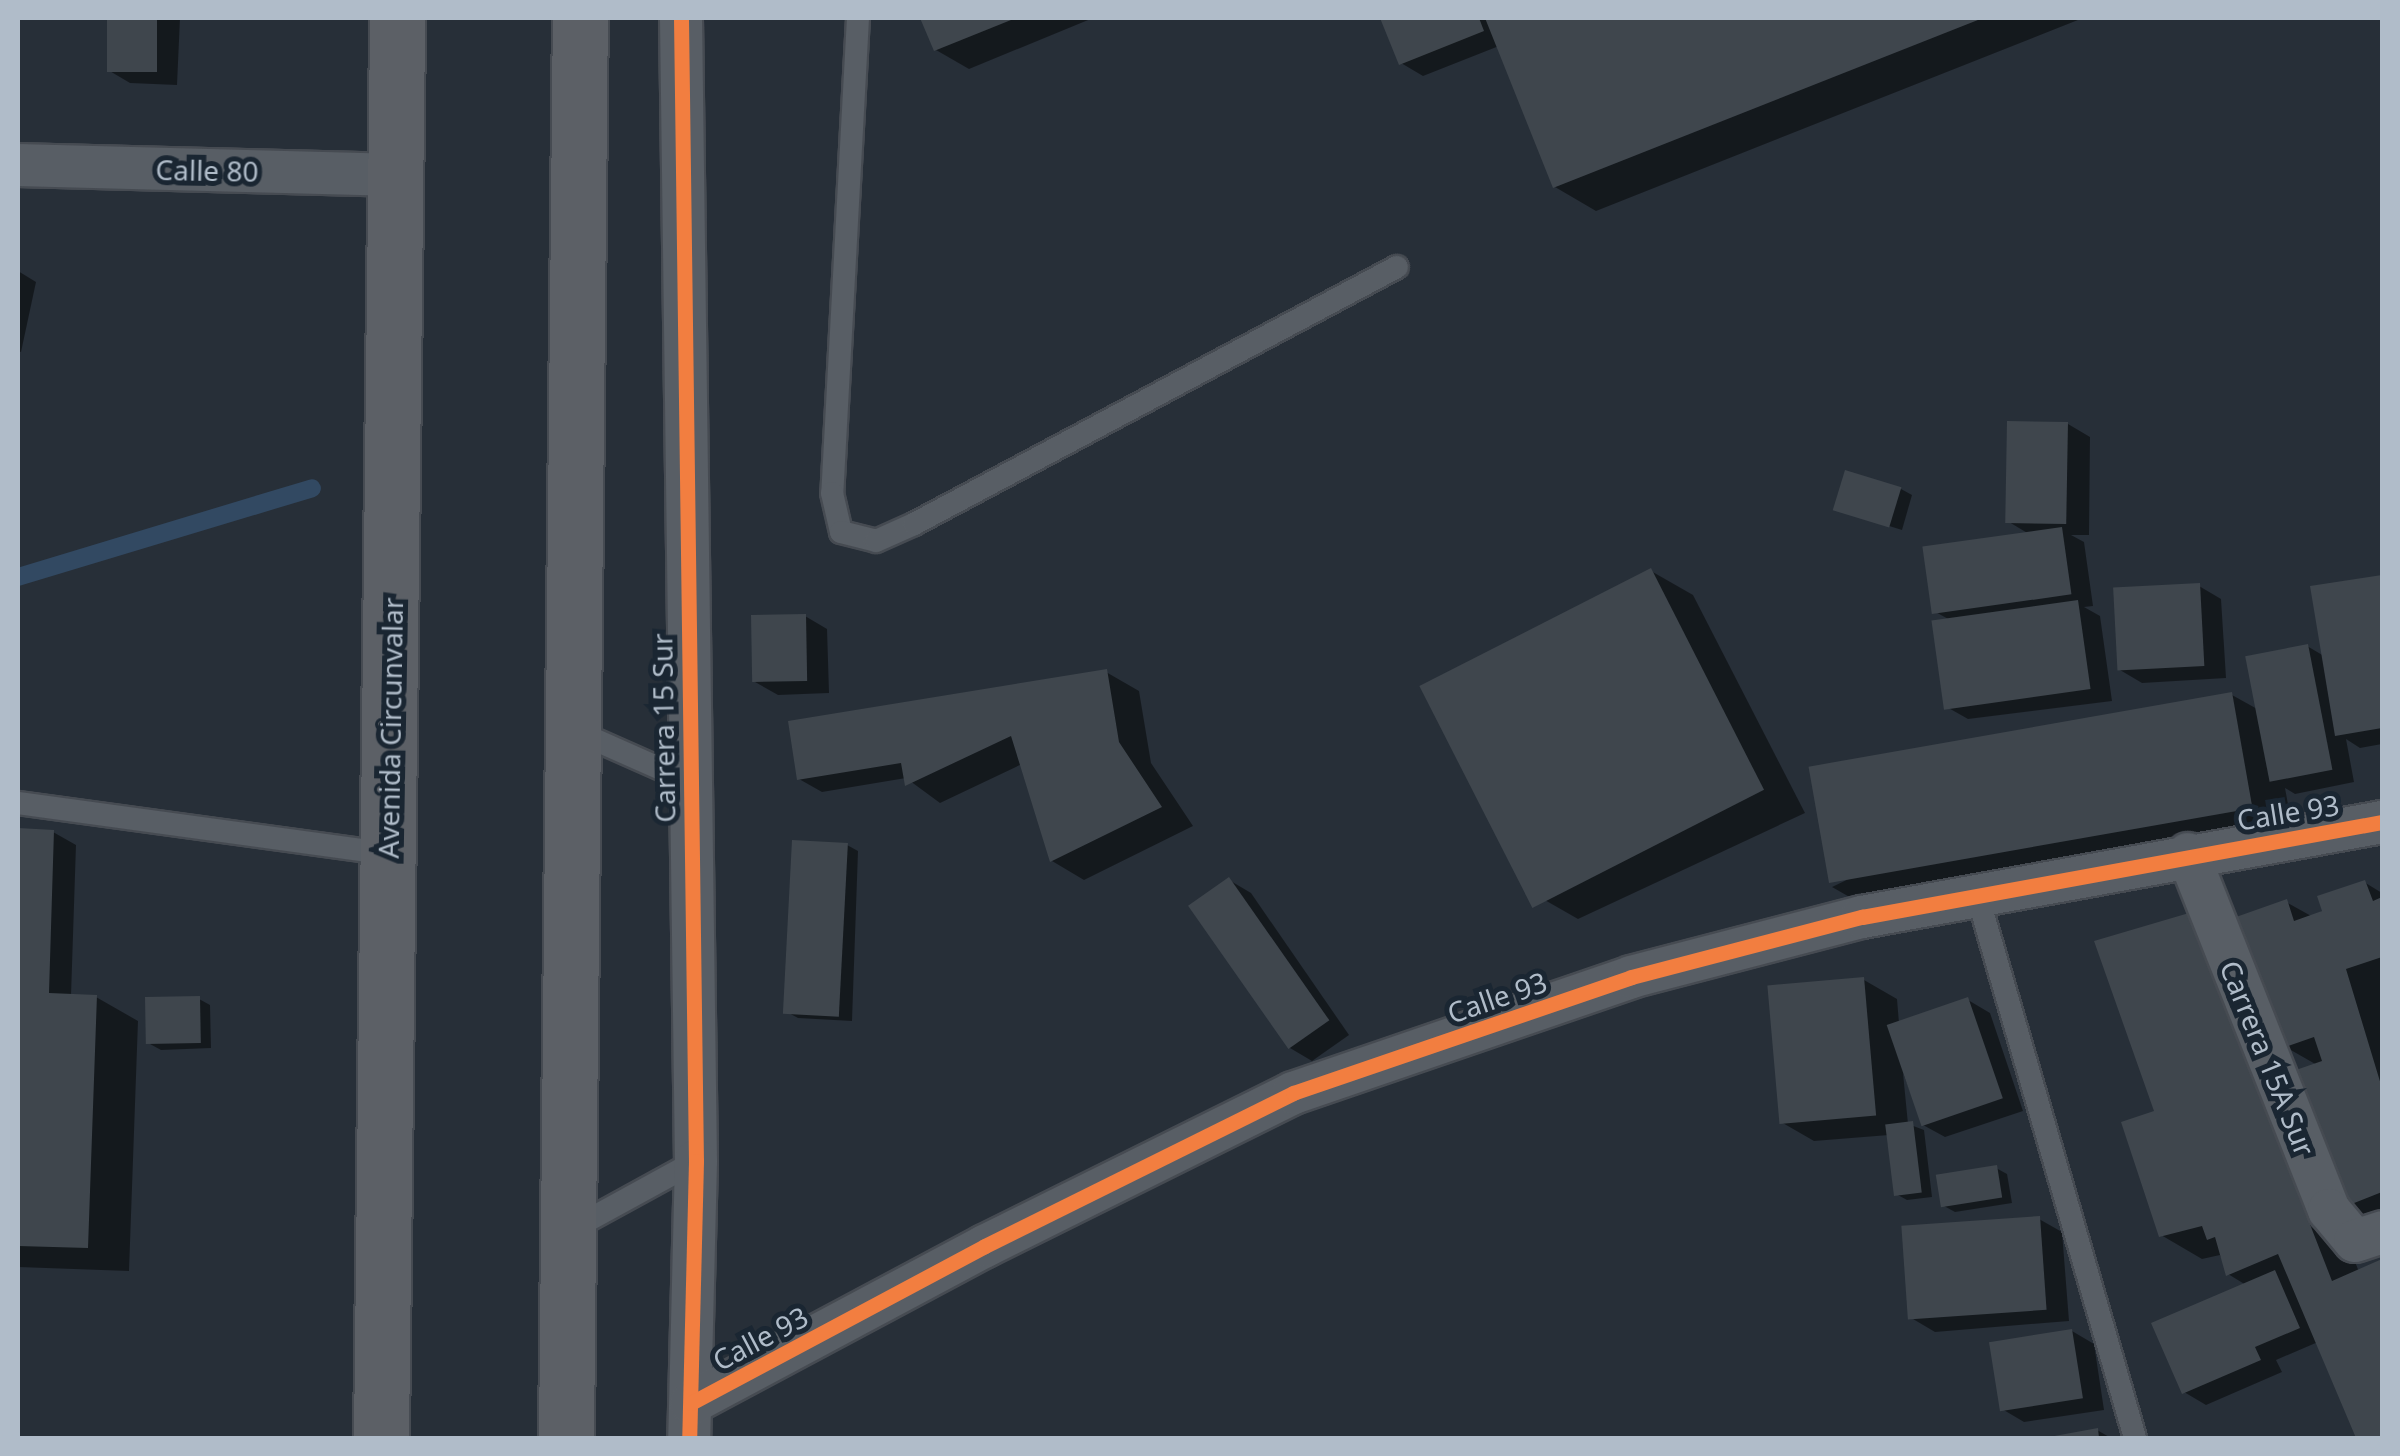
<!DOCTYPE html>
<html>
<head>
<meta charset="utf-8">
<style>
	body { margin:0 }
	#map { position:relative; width:2400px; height:1456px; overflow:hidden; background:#272f38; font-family:"Noto Sans",sans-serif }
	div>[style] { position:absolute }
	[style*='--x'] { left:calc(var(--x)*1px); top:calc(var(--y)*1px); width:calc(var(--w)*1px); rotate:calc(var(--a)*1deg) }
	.shadow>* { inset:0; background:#0007 }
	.stream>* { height:18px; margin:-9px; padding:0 9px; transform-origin:9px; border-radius:9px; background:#324962 }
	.building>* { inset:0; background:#3f464d; transform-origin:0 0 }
	.roads { filter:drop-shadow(2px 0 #464b52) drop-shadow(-2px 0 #464b52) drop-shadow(0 2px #464b52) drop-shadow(0 -2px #464b52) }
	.service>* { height:22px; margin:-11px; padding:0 11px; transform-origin:11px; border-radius:11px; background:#585e65 }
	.minor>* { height:42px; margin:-21px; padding:0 21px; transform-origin:21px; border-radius:21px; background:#585e65 }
	.trunk>* { height:55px; margin:-27.5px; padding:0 27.5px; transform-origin:27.5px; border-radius:27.5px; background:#5c6066 }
	.cycleway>* { height:15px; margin:-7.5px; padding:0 7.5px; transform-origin:7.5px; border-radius:7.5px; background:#f27e40 }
	span { translate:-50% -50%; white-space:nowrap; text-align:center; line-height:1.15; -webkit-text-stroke:10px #1a2632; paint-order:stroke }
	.street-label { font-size:28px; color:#b0bcc9 }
	.frame { position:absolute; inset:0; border:20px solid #b0bcc9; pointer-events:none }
</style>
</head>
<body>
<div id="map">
	<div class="shadow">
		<i style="clip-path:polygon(109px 18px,180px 18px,177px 85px,130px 83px,108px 70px)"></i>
		<i style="clip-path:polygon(923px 18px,1093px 18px,969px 69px,936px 50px)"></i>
		<i style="clip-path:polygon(1382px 18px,2083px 18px,1596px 211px,1555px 187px,1499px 46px,1423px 76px,1401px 63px)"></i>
		<i style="clip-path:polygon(18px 271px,36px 282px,21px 352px,18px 351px)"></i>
		<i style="clip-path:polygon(2068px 424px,2090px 437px,2089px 535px,2071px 535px,2084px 542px,2093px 606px,2084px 607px,2100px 616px,2112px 701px,1968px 719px,1945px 706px,1950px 620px,1932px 610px,2029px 534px,2009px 522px)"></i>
		<i style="clip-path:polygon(1901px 489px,1912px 495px,1902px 530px,1838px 510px)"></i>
		<i style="clip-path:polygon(1651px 571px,1693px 595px,1805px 813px,1578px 919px,1536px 895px)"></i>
		<i style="clip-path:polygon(2382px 577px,2382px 744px,2360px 748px,2346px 739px,2354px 782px,2295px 794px,2285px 788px,2293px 831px,1874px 911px,1832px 887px,2232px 695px,2259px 710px,2307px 646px,2324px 656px,2313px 588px)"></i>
		<i style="clip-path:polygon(2199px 586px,2221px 599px,2226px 678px,2142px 683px,2120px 670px)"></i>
		<i style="clip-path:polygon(805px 616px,827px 629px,829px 693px,778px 695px,755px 682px)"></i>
		<i style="clip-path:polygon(1106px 672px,1139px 691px,1151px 763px,1193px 826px,1084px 880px,1052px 861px,1022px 764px,940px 803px,906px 778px,822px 792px,799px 779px)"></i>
		<i style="clip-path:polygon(18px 831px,53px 832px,76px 845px,71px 996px,96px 997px,138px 1021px,129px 1271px,18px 1267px)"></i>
		<i style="clip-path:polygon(847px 845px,858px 851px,852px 1021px,798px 1018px,787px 1012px)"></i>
		<i style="clip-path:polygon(1229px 880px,1251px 893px,1349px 1035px,1312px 1061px,1290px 1048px)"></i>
		<i style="clip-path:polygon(2364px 882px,2382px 893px,2382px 1231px,2341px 1208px,2317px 1065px,2284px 1046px,2286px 902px,2313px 917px)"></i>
		<i style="clip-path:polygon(2230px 940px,2359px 1272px,2382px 1262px,2382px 1438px,2358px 1438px,2318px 1342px,2276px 1360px,2282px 1372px,2206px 1405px,2184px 1392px,2246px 1285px,2228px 1274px,2220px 1255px,2202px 1259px,2161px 1235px,2158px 1113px)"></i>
		<i style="clip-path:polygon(1864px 980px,1897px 999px,1899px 1023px,1968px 1000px,1990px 1013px,2023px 1111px,1945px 1137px,1923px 1125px,1903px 1073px,1908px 1124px,1924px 1130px,1932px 1197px,1907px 1200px,1896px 1194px,1889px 1135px,1814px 1141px,1781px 1122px)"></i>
		<i style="clip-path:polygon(199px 999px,210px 1005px,211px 1048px,161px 1050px,150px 1044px)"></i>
		<i style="clip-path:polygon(1996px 1168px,2007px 1174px,2012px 1203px,1955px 1212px,1944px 1206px)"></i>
		<i style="clip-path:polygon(2039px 1219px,2062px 1232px,2069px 1321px,1935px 1332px,1913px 1319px)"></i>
		<i style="clip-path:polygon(2072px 1331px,2094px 1344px,2104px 1410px,2024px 1422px,2002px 1409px)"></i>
		<i style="clip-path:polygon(2097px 1430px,2111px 1438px,2052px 1438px)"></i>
	</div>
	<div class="stream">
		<i style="--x:18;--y:577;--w:307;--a:-16.8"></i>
	</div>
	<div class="building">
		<i style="left:107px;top:18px;width:50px;height:54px"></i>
		<i style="clip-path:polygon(920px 18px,1016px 18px,934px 51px)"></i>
		<i style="clip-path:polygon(1380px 18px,1479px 18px,1484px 31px,1399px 65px)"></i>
		<i style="clip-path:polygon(1485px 18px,1983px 18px,1553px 188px)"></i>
		<i style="left:2007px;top:421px;width:61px;height:102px;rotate:1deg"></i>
		<i style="left:1845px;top:470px;width:59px;height:42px;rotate:17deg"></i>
		<i style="left:2062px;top:527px;width:68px;height:141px;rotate:82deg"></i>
		<i style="left:1651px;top:568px;width:249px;height:260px;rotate:63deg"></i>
		<i style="clip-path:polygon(2382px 575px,2382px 728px,2335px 736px,2310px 586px)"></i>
		<i style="left:2200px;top:583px;width:83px;height:87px;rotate:87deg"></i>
		<i style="left:2078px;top:600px;width:90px;height:148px;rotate:82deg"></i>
		<i style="left:806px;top:614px;width:67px;height:55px;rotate:89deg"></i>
		<i style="left:2308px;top:644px;width:128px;height:64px;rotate:79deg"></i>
		<i style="clip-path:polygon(1107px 669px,1119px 742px,1162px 807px,1050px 862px,1011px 736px,905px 786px,901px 763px,797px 780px,788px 721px)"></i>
		<i style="left:2232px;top:692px;width:118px;height:430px;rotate:80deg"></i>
		<i style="clip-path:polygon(18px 828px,54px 830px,49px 993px,97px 995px,88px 1248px,18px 1246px)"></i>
		<i style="left:792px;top:840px;width:56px;height:174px;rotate:3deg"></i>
		<i style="left:1229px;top:877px;width:175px;height:50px;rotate:55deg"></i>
		<i style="clip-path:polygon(2365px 880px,2373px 901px,2382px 897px,2382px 957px,2346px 969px,2382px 1088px,2382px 1192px,2339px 1209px,2290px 1072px,2322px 1061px,2314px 1037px,2282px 1048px,2236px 917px,2287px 899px,2294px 921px,2322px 911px,2317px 896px)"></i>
		<i style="clip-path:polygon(2189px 913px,2332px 1281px,2382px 1259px,2382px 1438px,2356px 1438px,2278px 1254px,2226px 1276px,2215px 1237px,2207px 1240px,2202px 1226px,2159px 1237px,2121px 1122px,2154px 1111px,2094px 941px)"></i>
		<i style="left:1864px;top:977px;width:139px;height:97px;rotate:85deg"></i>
		<i style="left:200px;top:996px;width:47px;height:55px;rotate:89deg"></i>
		<i style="left:1968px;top:997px;width:107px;height:86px;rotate:71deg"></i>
		<i style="left:1913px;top:1121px;width:72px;height:28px;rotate:83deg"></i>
		<i style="left:1997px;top:1165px;width:33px;height:62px;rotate:81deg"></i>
		<i style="left:2040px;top:1216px;width:94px;height:139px;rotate:86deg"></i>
		<i style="clip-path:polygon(2275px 1270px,2300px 1328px,2255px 1347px,2261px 1360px,2182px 1394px,2151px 1323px)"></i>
		<i style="left:2072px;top:1329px;width:70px;height:84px;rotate:81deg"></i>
		<i style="clip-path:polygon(2098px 1428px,2099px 1438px,2049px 1438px,2049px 1437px)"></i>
	</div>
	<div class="roads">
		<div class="service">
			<i style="--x:858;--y:18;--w:476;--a:93.1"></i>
			<i style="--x:832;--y:493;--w:40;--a:77"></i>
			<i style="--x:841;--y:532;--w:36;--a:14"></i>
			<i style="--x:876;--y:541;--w:42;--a:-24.1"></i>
			<i style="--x:914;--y:524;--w:547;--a:-28.02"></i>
			<i style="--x:573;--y:730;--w:126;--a:23.9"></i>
			<i style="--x:18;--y:803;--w:374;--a:7.8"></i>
			<i style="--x:1977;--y:894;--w:566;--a:73.8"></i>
			<i style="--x:572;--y:1229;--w:141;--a:-28.7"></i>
		</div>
		<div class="minor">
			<i style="--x:681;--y:18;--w:1143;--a:89.25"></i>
			<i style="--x:696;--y:1161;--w:277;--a:91.4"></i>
			<i style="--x:18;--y:165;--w:379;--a:1.5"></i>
			<i style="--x:2188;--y:854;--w:383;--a:68.4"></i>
			<i style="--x:2329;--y:1210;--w:40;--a:50"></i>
			<i style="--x:2355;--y:1241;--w:28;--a:-18"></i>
			<i style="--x:691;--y:1403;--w:333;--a:-28.1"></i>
			<i style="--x:985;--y:1246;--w:344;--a:-26.4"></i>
			<i style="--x:1293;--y:1093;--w:357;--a:-18.9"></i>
			<i style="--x:1631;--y:977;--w:239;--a:-14.6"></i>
			<i style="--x:1862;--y:917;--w:529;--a:-10.35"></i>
		</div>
		<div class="trunk">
			<i style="--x:381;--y:1438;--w:1420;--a:-89.35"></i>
			<i style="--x:566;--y:1438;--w:1420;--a:-89.44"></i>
		</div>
	</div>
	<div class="cycleway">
		<i style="--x:681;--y:18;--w:1143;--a:89.25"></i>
		<i style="--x:696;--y:1161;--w:277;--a:91.4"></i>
		<i style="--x:691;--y:1403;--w:333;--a:-28.1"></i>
		<i style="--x:985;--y:1246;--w:344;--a:-26.4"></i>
		<i style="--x:1293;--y:1093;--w:357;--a:-18.9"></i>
		<i style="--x:1631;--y:977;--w:239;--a:-14.6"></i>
		<i style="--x:1862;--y:917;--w:529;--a:-10.35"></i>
	</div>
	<div class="street-label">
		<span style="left:207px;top:170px;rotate:1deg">Calle 80</span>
		<span style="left:390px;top:728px;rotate:-89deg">Avenida Circunvalar</span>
		<span style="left:663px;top:728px;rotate:-91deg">Carrera 15 Sur</span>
		<span style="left:2288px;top:812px;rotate:-9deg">Calle 93</span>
		<span style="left:1497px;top:997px;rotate:-19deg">Calle 93</span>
		<span style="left:2268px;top:1058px;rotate:68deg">Carrera 15A Sur</span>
		<span style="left:760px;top:1338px;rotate:-28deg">Calle 93</span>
	</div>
	<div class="frame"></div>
</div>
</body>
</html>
